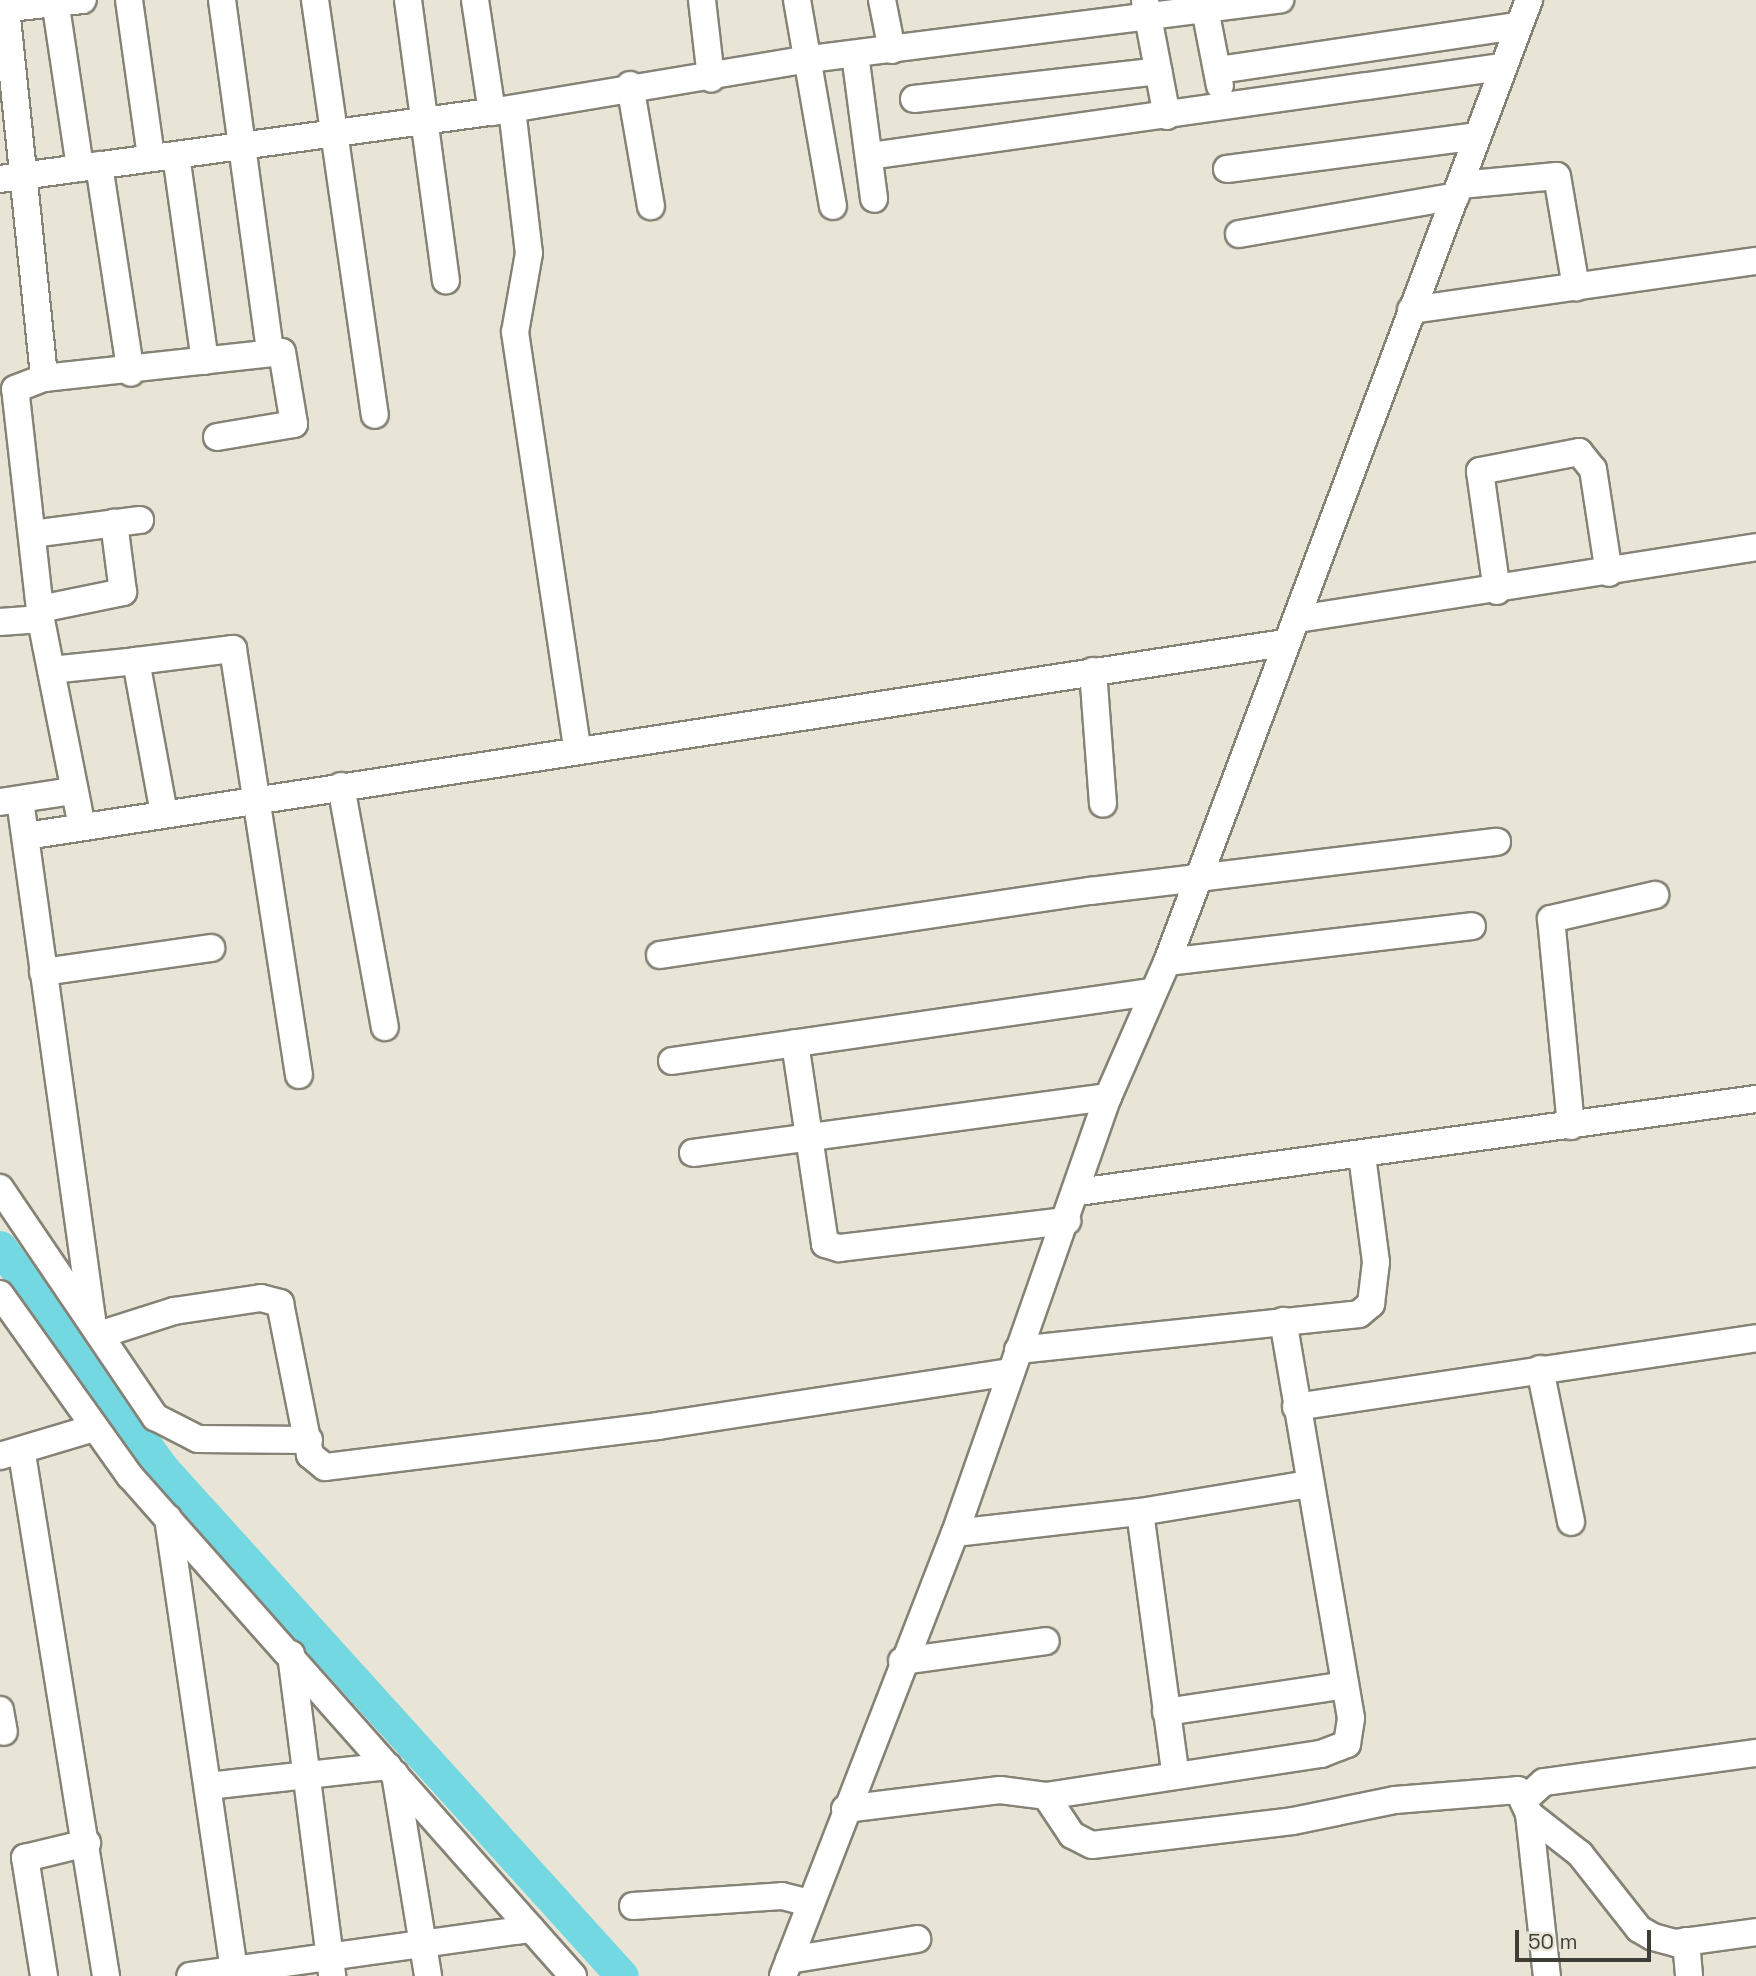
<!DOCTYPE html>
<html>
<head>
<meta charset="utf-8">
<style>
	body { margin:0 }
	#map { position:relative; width:1756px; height:1976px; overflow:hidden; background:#e8e5d7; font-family:"Space Grotesk",sans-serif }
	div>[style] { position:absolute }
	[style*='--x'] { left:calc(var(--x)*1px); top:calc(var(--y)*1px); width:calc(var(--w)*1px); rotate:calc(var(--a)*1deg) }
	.river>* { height:33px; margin:-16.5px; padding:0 16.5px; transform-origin:16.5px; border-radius:16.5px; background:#73d8e1 }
	.roads { filter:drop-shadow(2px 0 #858276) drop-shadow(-2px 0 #858276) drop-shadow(0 2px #858276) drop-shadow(0 -2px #858276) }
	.minor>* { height:26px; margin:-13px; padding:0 13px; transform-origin:13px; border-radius:13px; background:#fff }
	span { translate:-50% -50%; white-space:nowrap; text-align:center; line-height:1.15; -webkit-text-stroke:7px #e8e5d7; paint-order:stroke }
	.scale { position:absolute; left:1515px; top:1930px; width:136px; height:32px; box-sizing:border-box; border:4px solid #3e3d37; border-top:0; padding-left:9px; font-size:21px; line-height:24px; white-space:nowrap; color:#3e3d37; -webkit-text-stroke:5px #e8e5d7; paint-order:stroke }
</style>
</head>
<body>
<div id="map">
	<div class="river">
		<i style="--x:0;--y:1247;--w:277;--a:53.7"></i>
		<i style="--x:164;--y:1470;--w:682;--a:47.85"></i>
	</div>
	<div class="roads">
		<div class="minor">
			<i style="--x:55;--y:0;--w:170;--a:81.5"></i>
			<i style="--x:129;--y:0;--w:159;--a:82"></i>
			<i style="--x:222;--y:0;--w:353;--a:82.2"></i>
			<i style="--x:315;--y:0;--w:419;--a:81.8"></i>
			<i style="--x:408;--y:0;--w:283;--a:82.3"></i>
			<i style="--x:475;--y:0;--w:113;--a:81.4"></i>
			<i style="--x:702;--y:0;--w:79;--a:83.4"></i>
			<i style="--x:797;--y:0;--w:209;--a:80.1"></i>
			<i style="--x:882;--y:0;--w:51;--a:78.7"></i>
			<i style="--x:1145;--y:1;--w:117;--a:79.2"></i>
			<i style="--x:6;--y:8;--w:372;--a:84.1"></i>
			<i style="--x:0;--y:9;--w:83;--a:-6.2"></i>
			<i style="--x:1205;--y:9;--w:78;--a:79"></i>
			<i style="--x:855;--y:54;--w:146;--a:82.5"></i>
			<i style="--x:1219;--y:70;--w:302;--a:-8.4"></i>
			<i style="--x:630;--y:85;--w:123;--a:80.2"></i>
			<i style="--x:914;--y:99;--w:246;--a:-6.5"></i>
			<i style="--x:512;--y:109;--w:145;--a:83.3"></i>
			<i style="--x:529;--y:253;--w:80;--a:100"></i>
			<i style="--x:515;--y:332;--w:422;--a:81.5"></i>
			<i style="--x:176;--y:155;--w:208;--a:82"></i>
			<i style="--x:870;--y:156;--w:638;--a:-8.02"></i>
			<i style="--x:99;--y:165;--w:210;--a:81.3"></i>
			<i style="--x:1227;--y:169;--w:251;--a:-7.5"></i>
			<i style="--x:0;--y:179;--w:497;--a:-7.8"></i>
			<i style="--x:492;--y:112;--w:322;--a:-9.5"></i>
			<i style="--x:810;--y:59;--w:474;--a:-7.2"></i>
			<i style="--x:1460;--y:185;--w:97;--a:-5.3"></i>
			<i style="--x:1557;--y:176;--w:113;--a:80.3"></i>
			<i style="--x:1239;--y:234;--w:220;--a:-9.9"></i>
			<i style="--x:1411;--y:310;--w:348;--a:-8.1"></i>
			<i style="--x:32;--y:534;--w:109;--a:-7.4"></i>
			<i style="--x:1497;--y:591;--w:121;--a:-98.1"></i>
			<i style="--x:1480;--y:471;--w:101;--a:-10.9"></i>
			<i style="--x:1579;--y:452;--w:22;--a:51"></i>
			<i style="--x:1593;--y:469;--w:105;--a:81.3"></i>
			<i style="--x:40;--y:609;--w:85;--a:-11.6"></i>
			<i style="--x:123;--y:592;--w:70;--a:-97.4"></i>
			<i style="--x:1298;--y:619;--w:464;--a:-8.9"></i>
			<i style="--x:0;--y:622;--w:41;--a:-4.2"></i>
			<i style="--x:136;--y:661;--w:98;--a:-7.1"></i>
			<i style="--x:233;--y:649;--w:431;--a:81.2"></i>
			<i style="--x:51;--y:670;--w:85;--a:-6"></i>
			<i style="--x:136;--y:661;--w:155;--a:79.6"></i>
			<i style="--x:1093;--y:671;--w:133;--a:85.7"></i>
			<i style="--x:341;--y:786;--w:245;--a:79.7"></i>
			<i style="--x:20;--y:800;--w:524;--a:82.1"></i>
			<i style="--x:0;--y:802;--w:74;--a:-8.6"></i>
			<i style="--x:82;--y:827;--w:212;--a:-101.2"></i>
			<i style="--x:41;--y:619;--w:231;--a:-96.4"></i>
			<i style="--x:15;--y:389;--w:31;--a:-21"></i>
			<i style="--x:44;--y:378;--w:239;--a:-6.2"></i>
			<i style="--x:282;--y:352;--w:73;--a:80.5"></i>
			<i style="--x:294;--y:424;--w:78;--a:170.4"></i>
			<i style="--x:26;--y:836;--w:1274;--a:-8.72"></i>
			<i style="--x:660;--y:955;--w:435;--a:-8.5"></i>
			<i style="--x:1090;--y:891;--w:410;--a:-6.9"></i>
			<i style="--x:1167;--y:962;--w:307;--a:-6.7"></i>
			<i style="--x:43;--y:972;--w:170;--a:-8.1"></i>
			<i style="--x:795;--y:1043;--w:203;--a:81.5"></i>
			<i style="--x:825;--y:1244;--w:15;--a:16"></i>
			<i style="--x:839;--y:1248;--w:230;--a:-6.8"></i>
			<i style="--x:672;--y:1061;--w:486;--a:-8.2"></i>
			<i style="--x:1571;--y:1126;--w:208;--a:-95.5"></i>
			<i style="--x:1551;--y:919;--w:107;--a:-13"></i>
			<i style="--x:693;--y:1153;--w:419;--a:-7.7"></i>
			<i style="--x:0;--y:1188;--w:277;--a:55.9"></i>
			<i style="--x:155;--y:1417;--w:48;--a:27.1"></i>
			<i style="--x:198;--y:1439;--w:111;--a:0.5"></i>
			<i style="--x:1078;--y:1192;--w:684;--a:-7.81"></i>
			<i style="--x:0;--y:1294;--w:224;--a:54.5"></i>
			<i style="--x:130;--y:1476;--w:668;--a:48.46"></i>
			<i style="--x:102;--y:1334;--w:76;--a:-17.7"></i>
			<i style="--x:174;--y:1311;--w:88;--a:-8.5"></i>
			<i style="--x:261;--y:1298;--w:20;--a:15"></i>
			<i style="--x:280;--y:1303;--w:155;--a:78.8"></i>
			<i style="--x:310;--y:1455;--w:19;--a:39"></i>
			<i style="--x:325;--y:1467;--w:336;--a:-7"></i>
			<i style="--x:658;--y:1426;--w:356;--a:-8.7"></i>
			<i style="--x:1018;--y:1350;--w:343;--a:-6"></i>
			<i style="--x:1359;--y:1314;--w:16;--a:-40"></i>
			<i style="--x:1371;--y:1304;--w:42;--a:-83.2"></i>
			<i style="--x:1376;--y:1262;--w:108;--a:-97.5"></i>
			<i style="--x:1540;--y:1369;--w:156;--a:78.5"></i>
			<i style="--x:1296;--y:1407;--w:465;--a:-8.5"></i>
			<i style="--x:22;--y:1454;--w:529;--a:80.86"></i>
			<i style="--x:0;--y:1456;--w:98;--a:-16.6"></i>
			<i style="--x:1140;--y:1512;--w:262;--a:82.3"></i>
			<i style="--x:168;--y:1518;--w:457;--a:81.7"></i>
			<i style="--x:234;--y:1970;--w:44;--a:172.2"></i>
			<i style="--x:955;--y:1533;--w:186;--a:-6.5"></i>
			<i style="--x:1140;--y:1512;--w:172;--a:-9.4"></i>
			<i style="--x:291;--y:1654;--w:325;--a:82.7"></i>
			<i style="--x:902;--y:1661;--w:145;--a:-7.9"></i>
			<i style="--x:0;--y:1710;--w:22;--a:80"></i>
			<i style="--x:1166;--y:1712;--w:177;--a:-8.5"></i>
			<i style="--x:395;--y:1774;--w:205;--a:80.7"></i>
			<i style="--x:208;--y:1786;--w:181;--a:-6.3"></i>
			<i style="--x:1046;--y:1796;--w:47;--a:56.3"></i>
			<i style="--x:1072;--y:1835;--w:22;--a:27"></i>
			<i style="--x:1092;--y:1845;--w:202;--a:-6.8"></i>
			<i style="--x:1293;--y:1821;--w:104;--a:-11.6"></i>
			<i style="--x:1395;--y:1800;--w:123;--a:-4.6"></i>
			<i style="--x:1518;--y:1790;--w:26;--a:65"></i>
			<i style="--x:1529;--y:1814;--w:163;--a:83.7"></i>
			<i style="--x:1525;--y:1799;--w:25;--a:-42"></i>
			<i style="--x:1544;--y:1782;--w:214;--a:-7.8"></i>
			<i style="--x:845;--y:1809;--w:156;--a:-7"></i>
			<i style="--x:1000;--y:1790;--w:46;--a:7.4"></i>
			<i style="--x:1046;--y:1796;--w:278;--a:-8.7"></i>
			<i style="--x:1321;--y:1754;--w:28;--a:-21"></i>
			<i style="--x:1347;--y:1744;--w:26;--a:-81"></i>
			<i style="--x:1351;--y:1718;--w:403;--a:-99.7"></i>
			<i style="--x:1529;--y:1814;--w:65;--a:38.1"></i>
			<i style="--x:1580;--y:1854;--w:95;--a:51.8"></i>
			<i style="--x:1639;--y:1929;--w:16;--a:30"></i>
			<i style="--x:1653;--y:1937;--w:24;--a:15"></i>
			<i style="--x:1676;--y:1943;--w:81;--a:-7.8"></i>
			<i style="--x:633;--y:1906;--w:149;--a:-3.8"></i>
			<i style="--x:782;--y:1896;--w:29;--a:14"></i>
			<i style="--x:1686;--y:1941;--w:35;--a:85"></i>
			<i style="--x:789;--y:1960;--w:130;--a:-9.3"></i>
			<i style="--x:44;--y:1976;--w:120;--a:-99.1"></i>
			<i style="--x:25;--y:1858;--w:64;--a:-13.6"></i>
			<i style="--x:235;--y:1976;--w:6;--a:-99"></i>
			<i style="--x:234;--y:1970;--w:300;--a:-7.9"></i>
			<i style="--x:783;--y:1976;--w:475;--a:-68.8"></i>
			<i style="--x:955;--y:1533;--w:462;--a:-70.7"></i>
			<i style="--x:1108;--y:1097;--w:147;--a:-66.4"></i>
			<i style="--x:1167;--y:962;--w:1028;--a:-69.38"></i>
		</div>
	</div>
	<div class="scale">50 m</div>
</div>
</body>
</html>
